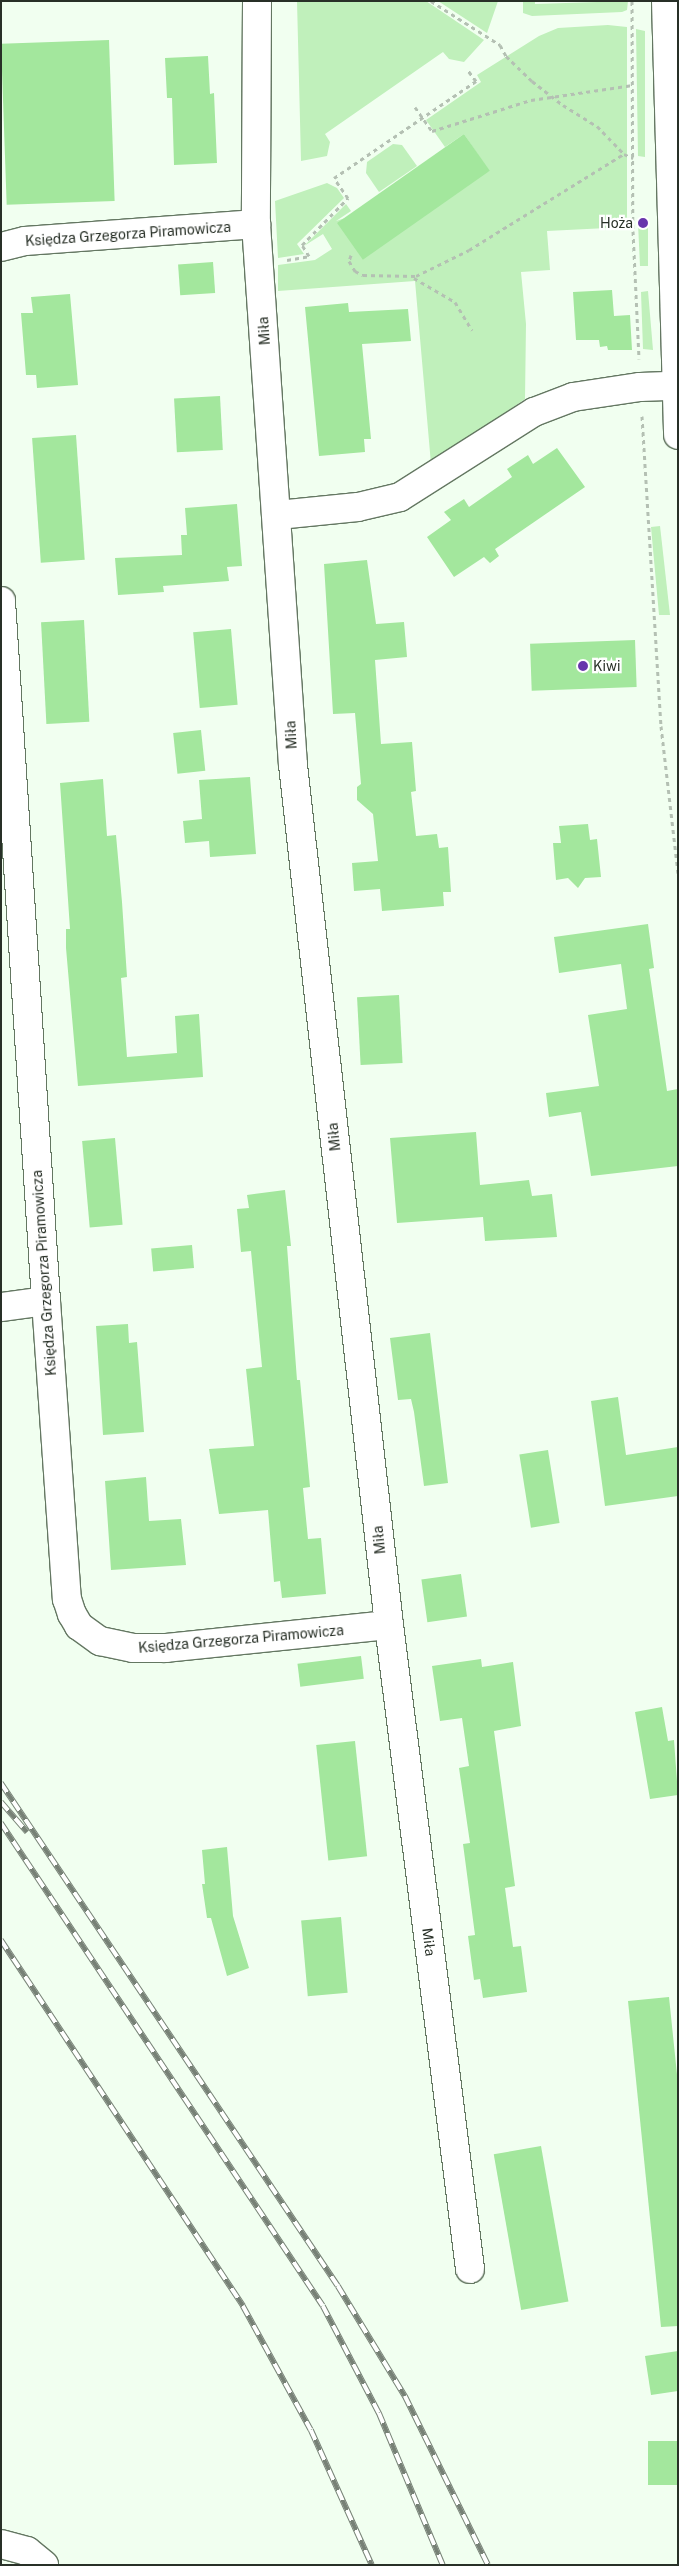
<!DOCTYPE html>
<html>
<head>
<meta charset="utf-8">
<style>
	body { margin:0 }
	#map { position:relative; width:679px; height:2566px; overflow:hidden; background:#f1fff0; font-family:"Public Sans",sans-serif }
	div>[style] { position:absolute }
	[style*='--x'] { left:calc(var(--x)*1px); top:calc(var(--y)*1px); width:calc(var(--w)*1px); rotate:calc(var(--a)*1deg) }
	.green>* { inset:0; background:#c0f0bb }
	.building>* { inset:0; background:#a3e79d; transform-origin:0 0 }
	.path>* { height:3px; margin-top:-1.5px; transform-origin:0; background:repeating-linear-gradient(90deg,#b4c0b3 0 4px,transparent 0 8px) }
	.roads { filter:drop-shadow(1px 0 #647762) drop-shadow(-1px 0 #647762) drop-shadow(0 1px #647762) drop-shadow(0 -1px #647762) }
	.minor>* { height:28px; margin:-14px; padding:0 14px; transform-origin:14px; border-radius:14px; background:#fff }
	.rail>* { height:5.5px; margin-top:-2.75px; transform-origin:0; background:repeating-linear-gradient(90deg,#fff 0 11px,#778176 0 22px); box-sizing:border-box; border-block:1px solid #778176 }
	.dots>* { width:14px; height:14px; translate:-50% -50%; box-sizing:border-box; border:2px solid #fff; border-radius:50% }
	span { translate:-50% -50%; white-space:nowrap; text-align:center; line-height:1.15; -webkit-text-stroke:4.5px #fff; paint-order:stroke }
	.poi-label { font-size:14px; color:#283027 }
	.right { translate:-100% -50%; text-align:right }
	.left { translate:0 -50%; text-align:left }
	.street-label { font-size:14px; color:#283027 }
	.frame { position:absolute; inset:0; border:2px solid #283027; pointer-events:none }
</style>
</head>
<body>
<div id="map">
	<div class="green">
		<i style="clip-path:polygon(297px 1px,426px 1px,484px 40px,464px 62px,449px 59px,443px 52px,325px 134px,330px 142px,327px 156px,301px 161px)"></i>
		<i style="clip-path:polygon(438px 1px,498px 1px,487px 33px)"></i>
		<i style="clip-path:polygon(523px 1px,535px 1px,535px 4px,628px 1px,627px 10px,622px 12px,532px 16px,523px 13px)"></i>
		<i style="clip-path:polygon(608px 25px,627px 27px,627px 227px,547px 231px,550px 270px,521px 272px,526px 324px,525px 399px,431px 464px,415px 281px,278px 291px,278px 265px,315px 260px,332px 249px,323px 234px,304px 246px,346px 204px,351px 211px,336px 221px,489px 171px,464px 134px,445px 147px,426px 120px,481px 82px,477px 75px,539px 36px,558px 28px)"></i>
		<i style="clip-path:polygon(636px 29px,645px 31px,645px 157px,638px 156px)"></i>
		<i style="clip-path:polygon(393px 144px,402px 145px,417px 166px,379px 192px,366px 173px,367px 162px)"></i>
		<i style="clip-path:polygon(327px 183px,337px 188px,344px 198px,297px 244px,304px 254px,278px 258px,275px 201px)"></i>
		<i style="clip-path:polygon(638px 223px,648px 224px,648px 266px,640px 266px)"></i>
		<i style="clip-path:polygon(648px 291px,653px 350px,643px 349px,641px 292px)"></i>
		<i style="clip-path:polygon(660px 526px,670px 615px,659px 615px,651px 527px)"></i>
	</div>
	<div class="building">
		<i style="left:109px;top:40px;width:161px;height:108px;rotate:88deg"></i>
		<i style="clip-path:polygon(208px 56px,210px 94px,214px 93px,217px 163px,174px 165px,172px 98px,167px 98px,165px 58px)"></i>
		<i style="left:464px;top:134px;width:45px;height:155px;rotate:55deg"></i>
		<i style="left:213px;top:262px;width:31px;height:35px;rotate:86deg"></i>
		<i style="clip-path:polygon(612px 290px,614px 316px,630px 315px,632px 350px,608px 350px,607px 346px,600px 347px,599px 340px,576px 340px,573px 292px)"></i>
		<i style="clip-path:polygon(70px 294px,78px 385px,37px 388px,36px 375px,26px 375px,21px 313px,33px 313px,31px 297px)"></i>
		<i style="clip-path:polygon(348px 303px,349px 312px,408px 309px,411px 341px,362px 344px,371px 439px,364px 439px,365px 452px,319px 456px,305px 307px)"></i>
		<i style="left:220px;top:396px;width:54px;height:46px;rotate:87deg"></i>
		<i style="left:76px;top:435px;width:125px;height:44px;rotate:86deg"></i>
		<i style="clip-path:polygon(557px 448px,585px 487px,495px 549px,499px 556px,490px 563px,484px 557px,454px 577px,427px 537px,451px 520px,444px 512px,464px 499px,469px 507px,512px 477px,507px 469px,528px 455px,533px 464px)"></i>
		<i style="clip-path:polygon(237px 504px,242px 566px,227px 567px,229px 581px,163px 586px,164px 592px,118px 595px,115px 558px,182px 555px,181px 535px,187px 535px,185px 508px)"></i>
		<i style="clip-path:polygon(367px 560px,376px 624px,404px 622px,407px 657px,375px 660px,381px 744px,412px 742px,416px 791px,411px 792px,416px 836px,437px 834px,439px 848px,448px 847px,451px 892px,443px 892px,444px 906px,382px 911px,380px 889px,354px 891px,352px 863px,378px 861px,373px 814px,357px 800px,357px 787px,361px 784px,355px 713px,333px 714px,324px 564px)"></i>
		<i style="left:84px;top:620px;width:102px;height:43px;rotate:87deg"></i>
		<i style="left:231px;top:629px;width:76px;height:38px;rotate:85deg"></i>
		<i style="left:635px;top:640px;width:47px;height:105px;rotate:88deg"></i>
		<i style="left:201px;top:730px;width:41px;height:28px;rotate:84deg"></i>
		<i style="clip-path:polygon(250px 777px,256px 854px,210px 857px,209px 841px,185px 843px,183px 821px,202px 819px,199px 780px)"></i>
		<i style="clip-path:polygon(103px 779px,107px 836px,116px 835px,122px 902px,127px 977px,121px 978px,127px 1057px,177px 1053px,175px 1016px,199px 1014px,203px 1077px,78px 1086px,66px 948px,66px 929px,70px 929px,60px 783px)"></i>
		<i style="clip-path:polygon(588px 824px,590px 840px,597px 839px,601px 877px,585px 878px,578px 888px,568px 878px,556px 880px,553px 843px,561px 843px,559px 826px)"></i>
		<i style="clip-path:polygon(648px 924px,654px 968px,649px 969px,667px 1091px,678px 1089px,678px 1166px,591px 1176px,581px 1112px,549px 1117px,546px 1093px,599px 1086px,588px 1015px,627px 1009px,621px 964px,559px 973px,554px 937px)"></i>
		<i style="left:399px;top:995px;width:68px;height:42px;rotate:87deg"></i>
		<i style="clip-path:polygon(476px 1132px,480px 1185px,529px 1180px,532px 1196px,552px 1194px,557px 1237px,485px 1241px,483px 1217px,397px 1223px,390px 1138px)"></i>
		<i style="left:115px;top:1138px;width:87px;height:33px;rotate:85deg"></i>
		<i style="clip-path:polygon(285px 1190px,291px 1246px,287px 1246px,297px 1380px,300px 1380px,310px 1487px,303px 1488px,308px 1539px,321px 1538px,326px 1594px,282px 1598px,280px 1581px,274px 1582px,268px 1510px,219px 1514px,209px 1449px,254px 1446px,246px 1369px,262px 1367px,251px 1251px,241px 1252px,237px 1209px,249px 1208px,247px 1195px)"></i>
		<i style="left:192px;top:1245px;width:23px;height:41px;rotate:85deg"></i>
		<i style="clip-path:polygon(128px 1324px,129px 1343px,137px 1342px,144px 1432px,103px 1435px,96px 1326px)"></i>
		<i style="clip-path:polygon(430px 1333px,448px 1483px,424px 1486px,414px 1412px,411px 1399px,398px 1400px,390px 1338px)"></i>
		<i style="clip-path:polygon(618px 1397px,626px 1455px,678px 1447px,678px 1496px,605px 1506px,591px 1401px)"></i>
		<i style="left:548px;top:1450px;width:74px;height:29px;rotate:81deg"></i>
		<i style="clip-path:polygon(146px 1477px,149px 1521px,181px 1519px,186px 1565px,111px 1570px,105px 1481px)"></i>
		<i style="left:461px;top:1574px;width:43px;height:40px;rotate:82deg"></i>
		<i style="left:361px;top:1656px;width:23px;height:64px;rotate:83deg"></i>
		<i style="clip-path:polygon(481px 1659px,482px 1667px,513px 1662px,521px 1726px,494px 1731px,515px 1886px,505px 1888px,513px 1947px,521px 1946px,527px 1992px,483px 1998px,480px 1979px,474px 1980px,468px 1936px,475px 1935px,463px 1844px,470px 1843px,459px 1768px,469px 1766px,462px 1718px,440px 1721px,432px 1666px)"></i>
		<i style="clip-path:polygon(662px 1707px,668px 1741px,674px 1740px,678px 1795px,650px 1799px,635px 1712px)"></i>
		<i style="left:355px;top:1741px;width:116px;height:39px;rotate:84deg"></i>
		<i style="clip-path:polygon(227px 1847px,233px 1916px,249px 1968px,227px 1976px,211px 1918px,207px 1918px,202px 1884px,205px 1884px,202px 1850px)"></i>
		<i style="left:341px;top:1917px;width:76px;height:40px;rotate:85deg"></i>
		<i style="clip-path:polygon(669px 1997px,678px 2084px,678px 2326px,661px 2327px,628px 2001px)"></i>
		<i style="left:541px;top:2146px;width:158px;height:48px;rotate:80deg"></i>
		<i style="clip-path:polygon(678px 2351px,678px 2391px,651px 2395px,645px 2356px)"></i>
		<i style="left:678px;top:2441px;width:44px;height:30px;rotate:90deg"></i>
	</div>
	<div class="path">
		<i style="--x:431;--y:1;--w:82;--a:32.5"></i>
		<i style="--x:500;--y:45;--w:13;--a:61"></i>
		<i style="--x:506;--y:56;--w:36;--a:44"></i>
		<i style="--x:532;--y:81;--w:39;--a:38"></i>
		<i style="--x:563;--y:105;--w:40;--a:32"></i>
		<i style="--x:597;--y:126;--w:39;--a:46"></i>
		<i style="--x:624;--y:154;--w:10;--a:24"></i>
		<i style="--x:632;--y:1;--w:230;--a:89.8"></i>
		<i style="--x:633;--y:231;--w:128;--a:87.3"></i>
		<i style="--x:415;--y:107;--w:29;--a:55"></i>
		<i style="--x:432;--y:131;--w:104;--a:-17.4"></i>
		<i style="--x:531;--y:100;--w:103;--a:-8.4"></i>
		<i style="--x:351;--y:255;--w:6;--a:108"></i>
		<i style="--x:349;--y:261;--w:12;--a:59"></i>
		<i style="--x:355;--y:271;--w:9;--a:27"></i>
		<i style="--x:363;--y:275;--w:53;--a:1.1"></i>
		<i style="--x:416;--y:276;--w:59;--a:-26.1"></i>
		<i style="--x:469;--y:250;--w:182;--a:-31.8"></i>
		<i style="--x:287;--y:260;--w:22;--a:-10"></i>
		<i style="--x:309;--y:256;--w:13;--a:-122"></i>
		<i style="--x:302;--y:245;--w:66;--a:-45.6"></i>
		<i style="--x:348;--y:198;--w:24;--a:-125"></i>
		<i style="--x:334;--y:178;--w:172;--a:-34.3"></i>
		<i style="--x:476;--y:81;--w:15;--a:-127"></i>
		<i style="--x:414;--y:278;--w:48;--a:30.3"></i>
		<i style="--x:455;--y:302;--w:33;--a:59"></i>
		<i style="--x:642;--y:416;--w:311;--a:86.5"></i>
		<i style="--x:661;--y:726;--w:148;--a:83.4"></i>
	</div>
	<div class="roads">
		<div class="minor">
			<i style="--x:257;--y:1;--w:223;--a:90.3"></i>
			<i style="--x:256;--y:224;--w:542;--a:86.09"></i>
			<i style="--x:293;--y:765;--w:865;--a:83.63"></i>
			<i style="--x:389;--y:1625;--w:649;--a:82.83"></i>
			<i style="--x:666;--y:1;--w:434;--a:88.4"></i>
			<i style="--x:1;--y:247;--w:25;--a:-14"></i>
			<i style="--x:25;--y:241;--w:232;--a:-4.2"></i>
			<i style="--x:278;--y:515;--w:80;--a:-5.7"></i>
			<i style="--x:358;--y:507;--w:43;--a:-13.4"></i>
			<i style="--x:400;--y:497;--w:159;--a:-32.4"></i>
			<i style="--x:534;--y:412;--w:42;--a:-21"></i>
			<i style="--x:573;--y:397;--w:68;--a:-8.5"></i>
			<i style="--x:640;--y:387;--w:34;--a:-2"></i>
			<i style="--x:1;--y:601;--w:701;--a:86.32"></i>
			<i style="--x:46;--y:1301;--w:299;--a:86"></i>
			<i style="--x:67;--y:1599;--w:16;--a:72"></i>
			<i style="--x:72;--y:1614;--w:14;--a:60"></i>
			<i style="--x:79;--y:1626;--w:26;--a:36"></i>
			<i style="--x:100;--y:1641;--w:34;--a:12"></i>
			<i style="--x:133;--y:1648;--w:33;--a:0"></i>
			<i style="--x:166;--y:1648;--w:224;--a:-5.9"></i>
			<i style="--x:1;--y:1307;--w:45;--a:-7.6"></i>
			<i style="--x:1;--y:2544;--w:27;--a:15"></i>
			<i style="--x:27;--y:2551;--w:22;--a:39"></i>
		</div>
	</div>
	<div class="rail">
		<i style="--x:1;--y:1783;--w:605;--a:56.18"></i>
		<i style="--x:338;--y:2286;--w:129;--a:58.7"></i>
		<i style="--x:405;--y:2396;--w:188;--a:63.8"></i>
		<i style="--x:1;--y:1802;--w:40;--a:49"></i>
		<i style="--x:1;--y:1823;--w:580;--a:56.31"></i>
		<i style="--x:323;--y:2306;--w:121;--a:62.4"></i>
		<i style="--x:379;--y:2413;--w:165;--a:67.2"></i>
		<i style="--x:1;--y:1940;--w:439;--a:56.5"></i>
		<i style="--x:243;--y:2306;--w:141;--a:61.3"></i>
		<i style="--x:311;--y:2430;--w:148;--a:65.7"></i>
	</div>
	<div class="dots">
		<i style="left:643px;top:223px;background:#6835ac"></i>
		<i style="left:583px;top:666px;background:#6835ac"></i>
	</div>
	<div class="poi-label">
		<span class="right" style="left:633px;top:223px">Hoża</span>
		<span class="left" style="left:593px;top:666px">Kiwi</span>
	</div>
	<div class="street-label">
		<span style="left:128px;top:234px;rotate:-4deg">Księdza Grzegorza Piramowicza</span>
		<span style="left:264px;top:331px;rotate:-94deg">Miła</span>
		<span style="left:291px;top:735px;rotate:-93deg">Miła</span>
		<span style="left:334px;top:1137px;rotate:-96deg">Miła</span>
		<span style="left:44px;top:1273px;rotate:-94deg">Księdza Grzegorza Piramowicza</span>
		<span style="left:379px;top:1540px;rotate:-96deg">Miła</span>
		<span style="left:241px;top:1639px;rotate:-5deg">Księdza Grzegorza Piramowicza</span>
		<span style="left:429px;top:1942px;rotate:83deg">Miła</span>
	</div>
	<div class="frame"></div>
</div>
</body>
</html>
